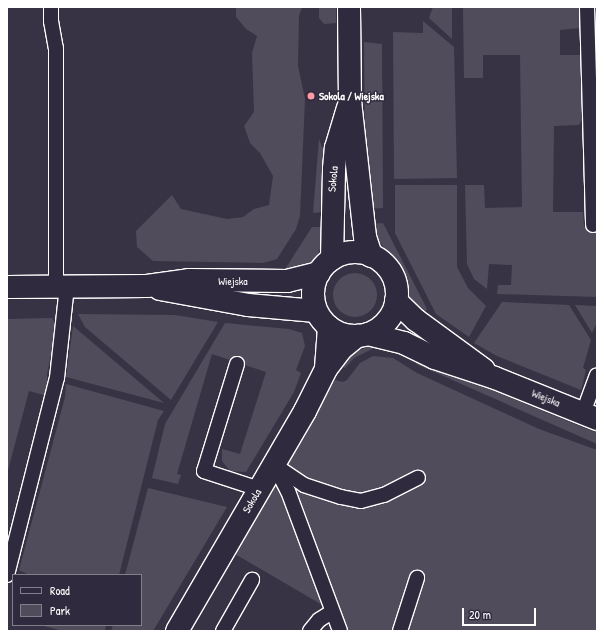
<!DOCTYPE html>
<html>
<head>
<meta charset="utf-8">
<style>
	body { margin:0 }
	#map { position:relative; width:604px; height:638px; overflow:hidden; background:#373345; font-family:"Patrick Hand",sans-serif }
	div>[style] { position:absolute }
	[style*='--x'] { left:calc(var(--x)*1px); top:calc(var(--y)*1px); width:calc(var(--w)*1px); rotate:calc(var(--a)*1deg) }
	.green>* { inset:0; background:#514c5c }
	.round { border-radius:50% }
	.roads { filter:drop-shadow(1px 0 #fff) drop-shadow(-1px 0 #fff) drop-shadow(0 1px #fff) drop-shadow(0 -1px #fff) }
	.service>* { height:14px; margin:-7px; padding:0 7px; transform-origin:7px; border-radius:7px; background:#2f2a3d }
	.minor>* { height:22px; margin:-11px; padding:0 11px; transform-origin:11px; border-radius:11px; background:#2f2a3d }
	.tertiary>* { height:22px; margin:-11px; padding:0 11px; transform-origin:11px; border-radius:11px; background:#2f2a3d }
	.tertiary>.ring { margin:-11px; padding:0; box-sizing:content-box; background:none; border:22px solid #2f2a3d; border-radius:50% }
	.dots>* { width:11px; height:11px; translate:-50% -50%; box-sizing:border-box; border:2px solid #2f2a3d; border-radius:50% }
	span { translate:-50% -50%; white-space:nowrap; text-align:center; line-height:1.15; -webkit-text-stroke:3px #2f2a3d; paint-order:stroke }
	.poi-label { font-size:11px; color:#fff; font-weight:700 }
	.left { translate:0 -50%; text-align:left }
	.street-label { font-size:11px; color:#fff }
	.frame { position:absolute; inset:0; border:8px solid #fff; pointer-events:none }
	.legend { position:absolute; left:12px; top:574px; width:130px; height:52px; box-sizing:border-box; background:#2f2a3d; border:1px solid #827f8b; margin:0; padding:5px 7px; list-style:none; font-size:12px; color:#fff }
	.legend li { display:flex; align-items:center; gap:8px; height:20px }
	.legend b { width:20px; border:1px solid #827f8b }
	.scale { position:absolute; left:462px; top:608px; width:74px; height:18px; box-sizing:border-box; border:2px solid #fff; border-top:0; padding-left:5px; font-size:12px; line-height:14px; white-space:nowrap; color:#fff; -webkit-text-stroke:3px #2f2a3d; paint-order:stroke }
</style>
</head>
<body>
<div id="map">
	<div class="green">
		<i style="clip-path:polygon(236px 7px,302px 7px,299px 16px,298px 66px,305px 99px,300px 216px,296px 229px,277px 259px,263px 263px,153px 261px,137px 247px,136px 231px,172px 195px,181px 209px,227px 219px,243px 217px,254px 209px,269px 205px,273px 176px,260px 153px,250px 143px,244px 126px,254px 112px,252px 53px,257px 36px,246px 29px,236px 17px)"></i>
		<i style="clip-path:polygon(319px 7px,336px 7px,336px 23px,324px 24px,319px 18px)"></i>
		<i style="clip-path:polygon(433px 7px,452px 7px,452px 39px,429px 18px)"></i>
		<i style="clip-path:polygon(579px 7px,581px 28px,560px 30px,560px 55px,580px 55px,582px 120px,579px 125px,554px 126px,553px 212px,583px 212px,584px 227px,597px 226px,597px 297px,497px 294px,498px 285px,511px 285px,512px 265px,489px 264px,487px 289px,474px 279px,467px 264px,465px 185px,484px 185px,485px 208px,522px 207px,520px 55px,483px 55px,483px 78px,464px 78px,463px 8px)"></i>
		<i style="clip-path:polygon(423px 21px,454px 47px,457px 178px,394px 179px,393px 32px,423px 33px)"></i>
		<i style="clip-path:polygon(364px 42px,382px 44px,383px 208px,369px 209px,365px 150px)"></i>
		<i style="clip-path:polygon(319px 139px,326px 158px,324px 212px,313px 213px)"></i>
		<i style="clip-path:polygon(395px 185px,457px 185px,457px 267px,468px 288px,486px 306px,469px 337px,436px 314px,395px 233px)"></i>
		<i style="clip-path:polygon(383px 223px,427px 309px,423px 315px,410px 300px,400px 270px,374px 234px,371px 224px)"></i>
		<i style="clip-path:polygon(312px 227px,325px 227px,322px 245px,317px 255px,308px 265px,282px 274px)"></i>
		<i class="round" style="left:333px;top:273px;width:44px;height:44px"></i>
		<i style="clip-path:polygon(502px 302px,569px 305px,591px 340px,583px 368px,586px 370px,581px 390px,497px 356px,474px 343px)"></i>
		<i style="clip-path:polygon(575px 305px,597px 306px,597px 322px,592px 333px)"></i>
		<i style="clip-path:polygon(78px 314px,175px 315px,218px 322px,171px 400px,85px 327px)"></i>
		<i style="clip-path:polygon(52px 318px,57px 327px,47px 374px,47px 396px,29px 391px,7px 474px,7px 319px)"></i>
		<i style="clip-path:polygon(225px 323px,289px 329px,302px 333px,305px 346px,296px 370px,301px 373px,294px 392px,246px 472px,230px 471px,222px 461px,222px 449px,240px 454px,266px 372px,212px 354px,177px 474px,181px 475px,178px 484px,152px 478px,165px 424px)"></i>
		<i style="clip-path:polygon(73px 326px,164px 403px,66px 377px)"></i>
		<i style="clip-path:polygon(371px 345px,406px 352px,404px 356px,395px 351px,374px 348px,354px 358px,345px 368px,341px 366px,354px 353px)"></i>
		<i style="clip-path:polygon(373px 356px,393px 358px,417px 373px,539px 429px,597px 450px,597px 631px,332px 631px,341px 616px,235px 554px,335px 380px,343px 382px,347px 380px,360px 363px)"></i>
		<i style="clip-path:polygon(418px 360px,597px 433px,597px 444px,416px 364px)"></i>
		<i style="clip-path:polygon(66px 384px,164px 411px,158px 420px,119px 575px,29px 575px,19px 570px,65px 397px)"></i>
		<i style="clip-path:polygon(148px 488px,227px 507px,153px 631px,111px 631px,113px 625px,141px 625px,141px 575px,125px 575px)"></i>
		<i style="clip-path:polygon(40px 625px,106px 625px,105px 631px,63px 631px)"></i>
	</div>
	<div class="roads">
		<div class="service">
			<i style="--x:51;--y:7;--w:14;--a:90"></i>
			<i style="--x:51;--y:21;--w:27;--a:80"></i>
			<i style="--x:56;--y:48;--w:239;--a:90"></i>
			<i style="--x:587;--y:7;--w:218;--a:88.4"></i>
			<i style="--x:237;--y:364;--w:112;--a:107.1"></i>
			<i style="--x:204;--y:471;--w:58;--a:18.1"></i>
			<i style="--x:583;--y:413;--w:40;--a:-69.8"></i>
			<i style="--x:274;--y:464;--w:30;--a:63"></i>
			<i style="--x:288;--y:491;--w:149;--a:69.6"></i>
			<i style="--x:276;--y:466;--w:34;--a:34"></i>
			<i style="--x:304;--y:485;--w:39;--a:18"></i>
			<i style="--x:341;--y:497;--w:20;--a:11"></i>
			<i style="--x:361;--y:501;--w:24;--a:-15"></i>
			<i style="--x:384;--y:495;--w:38;--a:-27"></i>
			<i style="--x:7;--y:575;--w:203;--a:-75.8"></i>
			<i style="--x:57;--y:378;--w:93;--a:-83.8"></i>
			<i style="--x:223;--y:631;--w:59;--a:-60.4"></i>
			<i style="--x:310;--y:631;--w:14;--a:-51"></i>
			<i style="--x:319;--y:620;--w:15;--a:-32"></i>
			<i style="--x:400;--y:631;--w:56;--a:-72.2"></i>
		</div>
		<div class="minor">
			<i style="--x:326;--y:368;--w:41;--a:-85.8"></i>
			<i style="--x:177;--y:631;--w:255;--a:-59.8"></i>
			<i style="--x:305;--y:411;--w:47;--a:-63.4"></i>
			<i style="--x:326;--y:369;--w:25;--a:-53"></i>
			<i style="--x:341;--y:349;--w:21;--a:-39"></i>
		</div>
		<div class="tertiary">
			<i style="--x:349;--y:7;--w:94;--a:89.4"></i>
			<i style="--x:350;--y:101;--w:137;--a:83.7"></i>
			<i style="--x:365;--y:237;--w:20;--a:72"></i>
			<i class="ring" style="left:313px;top:252px;width:62px;height:62px"></i>
			<i style="--x:332;--y:259;--w:90;--a:-88.7"></i>
			<i style="--x:334;--y:169;--w:21;--a:-85"></i>
			<i style="--x:336;--y:148;--w:42;--a:-73.3"></i>
			<i style="--x:7;--y:287;--w:140;--a:-0.4"></i>
			<i style="--x:147;--y:286;--w:42;--a:-8.1"></i>
			<i style="--x:189;--y:280;--w:98;--a:0.6"></i>
			<i style="--x:287;--y:281;--w:33;--a:-14"></i>
			<i style="--x:160;--y:289;--w:89;--a:10.3"></i>
			<i style="--x:248;--y:305;--w:68;--a:5"></i>
			<i style="--x:396;--y:301;--w:28;--a:44"></i>
			<i style="--x:416;--y:320;--w:84;--a:36.3"></i>
			<i style="--x:368;--y:334;--w:37;--a:14"></i>
			<i style="--x:404;--y:343;--w:34;--a:26"></i>
			<i style="--x:435;--y:358;--w:63;--a:18.4"></i>
			<i style="--x:495;--y:378;--w:110;--a:21.9"></i>
		</div>
	</div>
	<div class="dots">
		<i style="left:311px;top:96px;background:#ff9aa2"></i>
	</div>
	<div class="poi-label">
		<span class="left" style="left:319px;top:96px">Sokola / Wiejska</span>
	</div>
	<div class="street-label">
		<span style="left:333px;top:179px;rotate:-85deg">Sokola</span>
		<span style="left:233px;top:281px">Wiejska</span>
		<span style="left:546px;top:398px;rotate:22deg">Wiejska</span>
		<span style="left:252px;top:501px;rotate:-60deg">Sokola</span>
	</div>
	<div class="frame"></div>
	<ul class="legend">
	<li><b style="height:5px;background:#2f2a3d"></b>Road</li>
	<li><b style="height:11px;background:#514c5c"></b>Park</li>
	</ul>
	<div class="scale">20 m</div>
</div>
</body>
</html>
